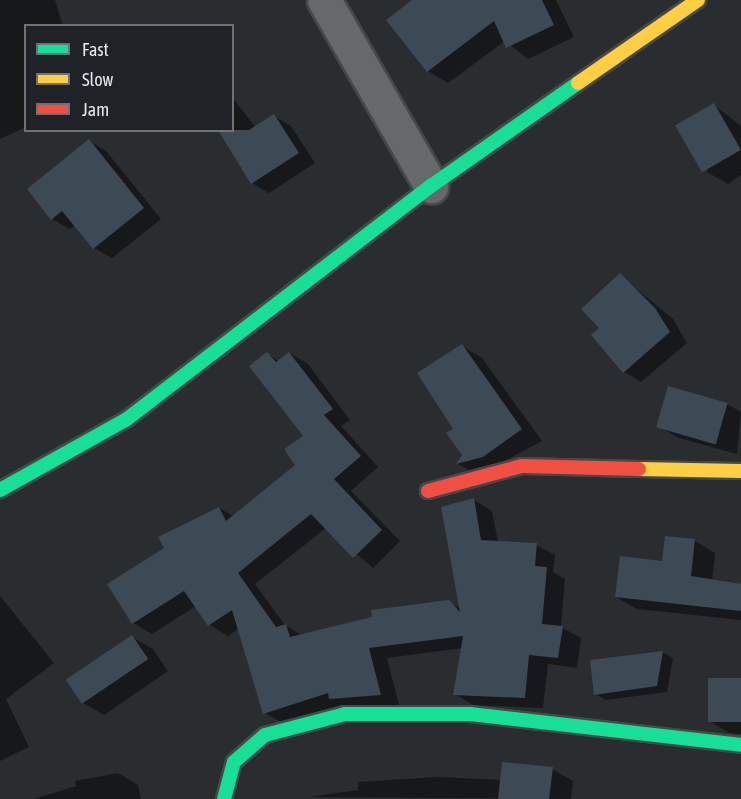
<!DOCTYPE html>
<html>
<head>
<meta charset="utf-8">
<style>
	body { margin:0 }
	#map { position:relative; width:741px; height:799px; overflow:hidden; background:#2a2d2f; font-family:"Asap Condensed",sans-serif }
	div>[style] { position:absolute }
	[style*='--x'] { left:calc(var(--x)*1px); top:calc(var(--y)*1px); width:calc(var(--w)*1px); rotate:calc(var(--a)*1deg) }
	.shadow>* { inset:0; background:#0007 }
	.building>* { inset:0; background:#3c4a55; transform-origin:0 0 }
	.roads { filter:drop-shadow(2px 0 #464849) drop-shadow(-2px 0 #464849) drop-shadow(0 2px #464849) drop-shadow(0 -2px #464849) }
	.street>* { height:33px; margin:-16.5px; padding:0 16.5px; transform-origin:16.5px; border-radius:16.5px; background:#66686a }
	.fast>* { height:14px; margin:-7px; padding:0 7px; transform-origin:7px; border-radius:7px; background:#16e098 }
	.slow>* { height:14px; margin:-7px; padding:0 7px; transform-origin:7px; border-radius:7px; background:#ffcf43 }
	.jam>* { height:14px; margin:-7px; padding:0 7px; transform-origin:7px; border-radius:7px; background:#f24e42 }
	span { translate:-50% -50%; white-space:nowrap; text-align:center; line-height:1.15; -webkit-text-stroke:5px #1f2327; paint-order:stroke }
	.legend { position:absolute; left:24px; top:24px; width:210px; height:108px; box-sizing:border-box; background:#1f2327; border:2px solid #6e7275; margin:0; padding:8px 10px; list-style:none; font-size:18px; color:#e5e8eb }
	.legend li { display:flex; align-items:center; gap:12px; height:30px }
	.legend b { width:30px; border:2px solid #6e7275 }
</style>
</head>
<body>
<div id="map">
	<div class="shadow">
		<i style="clip-path:polygon(0 0,55px 0,63px 26px,26px 26px,26px 127px,0 139px)"></i>
		<i style="clip-path:polygon(415px 0,556px 0,574px 37px,528px 59px,505px 41px,448px 83px,428px 71px)"></i>
		<i style="clip-path:polygon(232px 97px,256px 128px,274px 116px,291px 126px,315px 163px,269px 193px,252px 183px,232px 130px)"></i>
		<i style="clip-path:polygon(714px 105px,741px 126px,741px 175px,728px 184px,707px 172px)"></i>
		<i style="clip-path:polygon(89px 141px,106px 151px,161px 219px,112px 258px,94px 248px,75px 225px,70px 229px,52px 219px)"></i>
		<i style="clip-path:polygon(620px 275px,673px 319px,687px 343px,641px 382px,624px 372px,601px 328px)"></i>
		<i style="clip-path:polygon(462px 346px,482px 358px,542px 441px,478px 475px,458px 464px,464px 455px,455px 429px)"></i>
		<i style="clip-path:polygon(290px 353px,308px 364px,350px 420px,341px 426px,378px 467px,351px 491px,400px 541px,373px 568px,326px 528px,255px 584px,285px 625px,303px 636px,449px 602px,461px 609px,474px 500px,492px 511px,498px 542px,536px 545px,555px 555px,553px 572px,565px 579px,561px 627px,581px 638px,577px 668px,548px 664px,543px 708px,473px 705px,455px 694px,463px 648px,387px 658px,399px 705px,283px 723px,265px 713px,239px 628px,228px 636px,210px 625px,196px 606px,152px 634px,133px 623px,166px 548px,219px 508px,233px 516px,297px 465px,305px 436px,267px 354px,279px 361px)"></i>
		<i style="clip-path:polygon(727px 404px,741px 412px,737px 454px,679px 438px,658px 426px)"></i>
		<i style="clip-path:polygon(695px 541px,715px 553px,712px 581px,741px 586px,741px 620px,637px 609px,616px 597px)"></i>
		<i style="clip-path:polygon(0 596px,54px 663px,6px 699px,29px 747px,0 761px)"></i>
		<i style="clip-path:polygon(132px 637px,153px 649px,168px 671px,104px 715px,83px 703px)"></i>
		<i style="clip-path:polygon(662px 652px,673px 658px,667px 692px,606px 700px,595px 694px)"></i>
		<i style="clip-path:polygon(741px 679px,741px 734px,730px 733px,709px 721px)"></i>
		<i style="clip-path:polygon(552px 769px,573px 781px,571px 799px,308px 797px,358px 790px,358px 782px,437px 777px,501px 780px)"></i>
		<i style="clip-path:polygon(118px 773px,138px 785px,141px 799px,34px 799px,76px 786px,75px 781px)"></i>
	</div>
	<div class="building">
		<i style="clip-path:polygon(412px 0,542px 0,554px 25px,506px 48px,494px 21px,427px 72px,386px 20px)"></i>
		<i style="left:714px;top:103px;width:54px;height:45px;rotate:60deg"></i>
		<i style="clip-path:polygon(274px 114px,299px 153px,251px 184px,218px 130px,249px 130px)"></i>
		<i style="clip-path:polygon(89px 139px,144px 208px,93px 249px,62px 211px,51px 220px,27px 189px)"></i>
		<i style="clip-path:polygon(620px 273px,655px 308px,670px 332px,623px 373px,591px 335px,599px 328px,581px 309px)"></i>
		<i style="clip-path:polygon(462px 344px,522px 429px,483px 457px,456px 464px,462px 455px,446px 433px,453px 429px,417px 373px)"></i>
		<i style="clip-path:polygon(267px 352px,276px 362px,289px 352px,333px 409px,324px 415px,361px 456px,334px 479px,382px 530px,353px 558px,311px 514px,238px 573px,276px 627px,286px 624px,290px 637px,372px 617px,371px 610px,449px 600px,460px 612px,441px 507px,474px 498px,481px 540px,537px 543px,535px 566px,547px 567px,542px 624px,563px 626px,558px 658px,529px 655px,525px 698px,453px 695px,463px 636px,369px 648px,381px 695px,329px 699px,328px 693px,263px 714px,232px 610px,208px 626px,184px 591px,132px 624px,107px 584px,164px 548px,158px 537px,219px 507px,226px 521px,295px 465px,284px 449px,303px 436px,249px 366px)"></i>
		<i style="left:668px;top:386px;width:62px;height:43px;rotate:16deg"></i>
		<i style="clip-path:polygon(665px 536px,695px 539px,691px 576px,741px 584px,741px 611px,615px 597px,620px 556px,662px 561px)"></i>
		<i style="left:132px;top:635px;width:29px;height:80px;rotate:56deg"></i>
		<i style="clip-path:polygon(663px 651px,657px 686px,594px 695px,590px 660px)"></i>
		<i style="left:708px;top:678px;width:33px;height:44px"></i>
		<i style="clip-path:polygon(502px 762px,553px 767px,549px 799px,498px 799px)"></i>
	</div>
	<div class="roads">
		<div class="street">
			<i style="--x:324;--y:0;--w:215;--a:60.1"></i>
		</div>
		<div class="fast">
			<i style="--x:0;--y:490;--w:145;--a:-29.2"></i>
			<i style="--x:127;--y:419;--w:383;--a:-37.5"></i>
			<i style="--x:431;--y:186;--w:179;--a:-35"></i>
			<i style="--x:224;--y:799;--w:38;--a:-75"></i>
			<i style="--x:234;--y:762;--w:41;--a:-41.1"></i>
			<i style="--x:265;--y:735;--w:83;--a:-14.7"></i>
			<i style="--x:345;--y:714;--w:125;--a:0"></i>
			<i style="--x:470;--y:714;--w:273;--a:6.5"></i>
		</div>
		<div class="slow">
			<i style="--x:578;--y:83;--w:146;--a:-34.7"></i>
			<i style="--x:639;--y:469;--w:102;--a:1.1"></i>
		</div>
		<div class="jam">
			<i style="--x:428;--y:491;--w:97;--a:-14.9"></i>
			<i style="--x:522;--y:466;--w:117;--a:1.5"></i>
		</div>
	</div>
	<ul class="legend">
	<li><b style="height:8px;background:#16e098"></b>Fast</li>
	<li><b style="height:8px;background:#ffcf43"></b>Slow</li>
	<li><b style="height:8px;background:#f24e42"></b>Jam</li>
	</ul>
</div>
</body>
</html>
